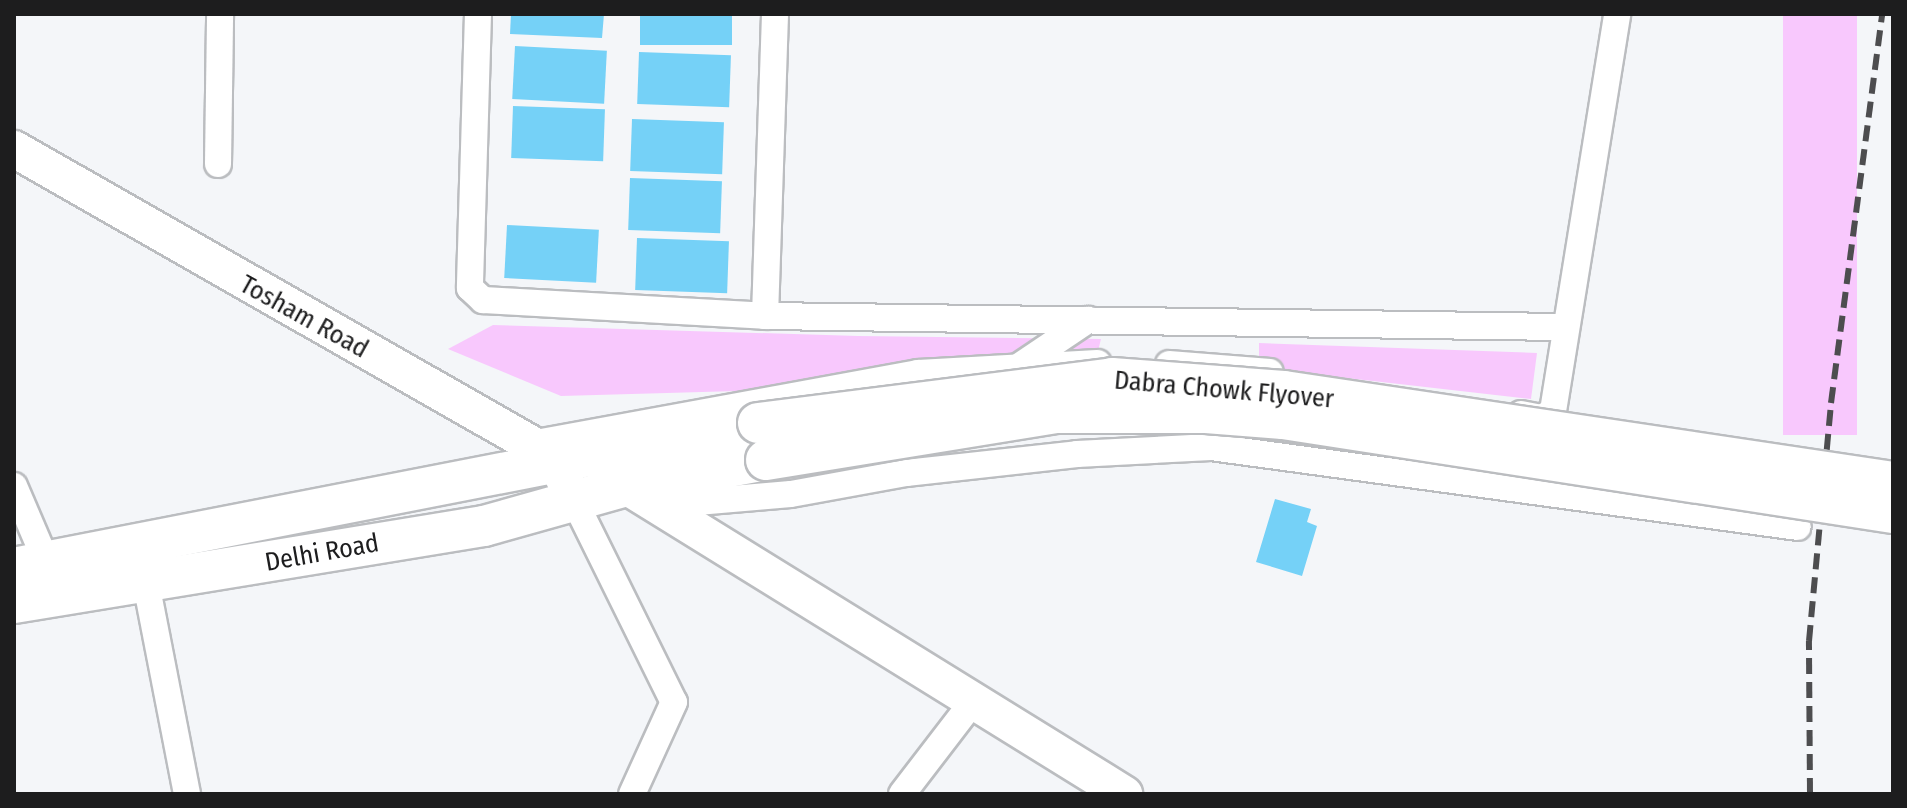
<!DOCTYPE html>
<html>
<head>
<meta charset="utf-8">
<style>
	body { margin:0 }
	#map { position:relative; width:1907px; height:808px; overflow:hidden; background:#f4f6f9; font-family:"Fira Sans Condensed",sans-serif }
	div>[style] { position:absolute }
	[style*='--x'] { left:calc(var(--x)*1px); top:calc(var(--y)*1px); width:calc(var(--w)*1px); rotate:calc(var(--a)*1deg) }
	.green>* { inset:0; background:#f8c8fd; transform-origin:0 0 }
	.building>* { inset:0; background:#75d1f7; transform-origin:0 0 }
	.roads { filter:drop-shadow(2px 0 #bbbdc0) drop-shadow(-2px 0 #bbbdc0) drop-shadow(0 2px #bbbdc0) drop-shadow(0 -2px #bbbdc0) }
	.street>* { height:26px; margin:-13px; padding:0 13px; transform-origin:13px; border-radius:13px; background:#fff }
	.secondary>* { height:36px; margin:-18px; padding:0 18px; transform-origin:18px; border-radius:18px; background:#fff }
	.primary>* { height:40px; margin:-20px; padding:0 20px; transform-origin:20px; border-radius:20px; background:#fff }
	.rail>* { height:6px; margin-top:-3px; transform-origin:0; background:repeating-linear-gradient(90deg,#4d4d4f 0 16px,transparent 0 24px) }
	.bridges { filter:drop-shadow(2px 0 #bbbdc0) drop-shadow(-2px 0 #bbbdc0) drop-shadow(0 2px #bbbdc0) drop-shadow(0 -2px #bbbdc0) }
	.primary-bridge>* { height:40px; margin:-20px; padding:0 20px; transform-origin:20px; border-radius:20px; background:#fff }
	span { translate:-50% -50%; white-space:nowrap; text-align:center; line-height:1.15; -webkit-text-stroke:7px #fff; paint-order:stroke }
	.street-label { font-size:26px; color:#1d1d1e }
	.frame { position:absolute; inset:0; border:16px solid #1d1d1e; pointer-events:none }
</style>
</head>
<body>
<div id="map">
	<div class="green">
		<i style="left:1783px;top:14px;width:74px;height:421px"></i>
		<i style="clip-path:polygon(493px 325px,858px 336px,1101px 339px,1098px 351px,777px 390px,561px 396px,448px 349px)"></i>
		<i style="clip-path:polygon(1259px 343px,1537px 353px,1531px 399px,1259px 368px)"></i>
	</div>
	<div class="building">
		<i style="clip-path:polygon(511px 14px,604px 14px,602px 38px,510px 34px)"></i>
		<i style="left:640px;top:14px;width:92px;height:31px"></i>
		<i style="left:515px;top:46px;width:92px;height:53px;rotate:3deg"></i>
		<i style="left:639px;top:52px;width:92px;height:52px;rotate:2deg"></i>
		<i style="left:513px;top:106px;width:92px;height:52px;rotate:2deg"></i>
		<i style="left:632px;top:119px;width:92px;height:52px;rotate:2deg"></i>
		<i style="left:630px;top:178px;width:92px;height:52px;rotate:2deg"></i>
		<i style="left:507px;top:225px;width:92px;height:53px;rotate:3deg"></i>
		<i style="left:637px;top:238px;width:92px;height:52px;rotate:2deg"></i>
		<i style="clip-path:polygon(1275px 499px,1311px 509px,1307px 522px,1317px 526px,1302px 576px,1256px 562px)"></i>
	</div>
	<div class="roads">
		<div class="street">
			<i style="--x:478;--y:14;--w:274;--a:91.7"></i>
			<i style="--x:470;--y:288;--w:18;--a:43"></i>
			<i style="--x:483;--y:300;--w:282;--a:3.2"></i>
			<i style="--x:765;--y:316;--w:800;--a:0.79"></i>
			<i style="--x:218;--y:164;--w:150;--a:-89.2"></i>
			<i style="--x:765;--y:316;--w:302;--a:-88.1"></i>
			<i style="--x:1169;--y:364;--w:101;--a:4.5"></i>
			<i style="--x:1021;--y:365;--w:81;--a:-33.9"></i>
			<i style="--x:1521;--y:414;--w:21;--a:11"></i>
			<i style="--x:1542;--y:418;--w:13;--a:-32"></i>
			<i style="--x:1553;--y:411;--w:402;--a:-80.8"></i>
			<i style="--x:531;--y:444;--w:393;--a:-10.4"></i>
			<i style="--x:918;--y:373;--w:180;--a:-3.2"></i>
			<i style="--x:14;--y:486;--w:97;--a:66.9"></i>
			<i style="--x:575;--y:502;--w:223;--a:63.7"></i>
			<i style="--x:674;--y:702;--w:101;--a:114.5"></i>
			<i style="--x:662;--y:505;--w:129;--a:-4.9"></i>
			<i style="--x:791;--y:494;--w:117;--a:-10.3"></i>
			<i style="--x:906;--y:473;--w:172;--a:-6.3"></i>
			<i style="--x:1077;--y:454;--w:134;--a:-3"></i>
			<i style="--x:1211;--y:447;--w:592;--a:7.76"></i>
			<i style="--x:146;--y:583;--w:215;--a:79"></i>
			<i style="--x:902;--y:794;--w:120;--a:-52.5"></i>
		</div>
		<div class="secondary">
			<i style="--x:14;--y:149;--w:595;--a:29.71"></i>
			<i style="--x:531;--y:444;--w:31;--a:36"></i>
			<i style="--x:556;--y:462;--w:44;--a:64.6"></i>
			<i style="--x:626;--y:486;--w:586;--a:31.74"></i>
		</div>
		<div class="primary">
			<i style="--x:14;--y:568;--w:758;--a:-11.03"></i>
			<i style="--x:14;--y:603;--w:476;--a:-9.3"></i>
			<i style="--x:484;--y:526;--w:148;--a:-15.7"></i>
			<i style="--x:626;--y:486;--w:142;--a:-10.5"></i>
		</div>
	</div>
	<div class="rail">
		<i style="--x:1810;--y:794;--w:153;--a:-90.4"></i>
		<i style="--x:1809;--y:641;--w:239;--a:-84.7"></i>
		<i style="--x:1831;--y:403;--w:392;--a:-82.5"></i>
	</div>
	<div class="bridges">
		<div class="primary-bridge">
			<i style="--x:758;--y:423;--w:357;--a:-7.2"></i>
			<i style="--x:1112;--y:378;--w:172;--a:4.3"></i>
			<i style="--x:1284;--y:391;--w:616;--a:8.5"></i>
			<i style="--x:766;--y:460;--w:294;--a:-9.2"></i>
			<i style="--x:1056;--y:413;--w:150;--a:0"></i>
			<i style="--x:1206;--y:413;--w:77;--a:4.5"></i>
			<i style="--x:1283;--y:419;--w:617;--a:8.76"></i>
		</div>
	</div>
	<div class="street-label">
		<span style="left:304px;top:317px;rotate:29deg">Tosham Road</span>
		<span style="left:1224px;top:390px;rotate:5deg">Dabra Chowk Flyover</span>
		<span style="left:322px;top:553px;rotate:-10deg">Delhi Road</span>
	</div>
	<div class="frame"></div>
</div>
</body>
</html>
